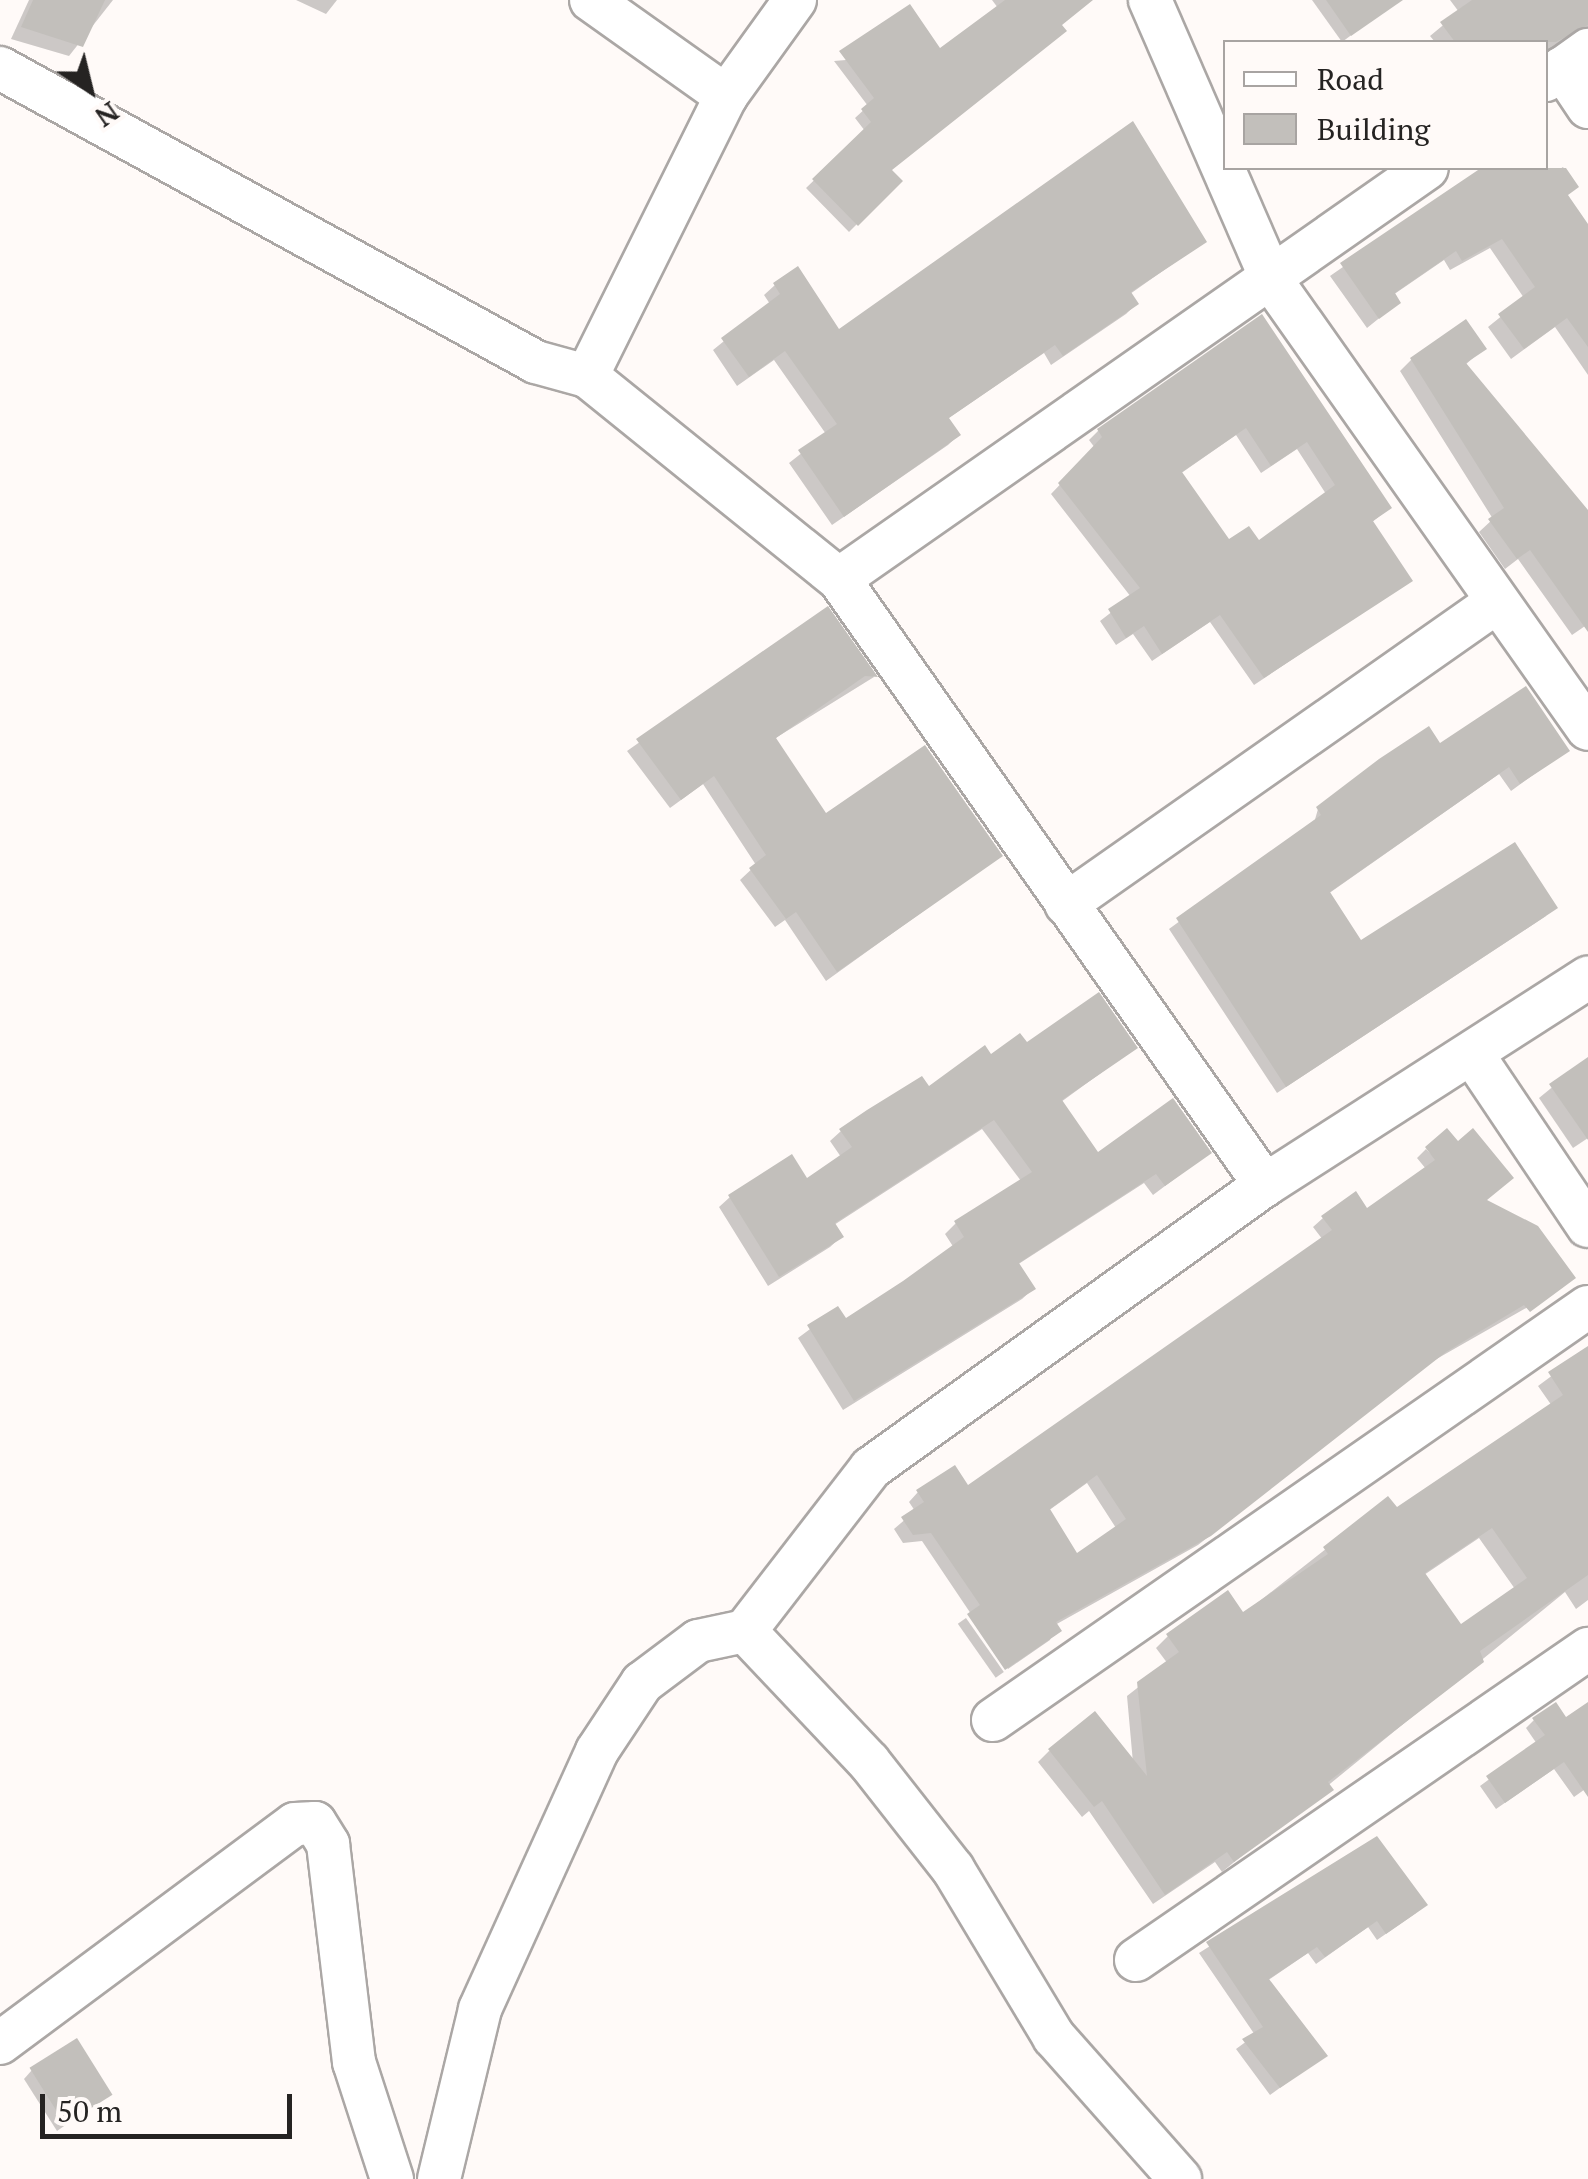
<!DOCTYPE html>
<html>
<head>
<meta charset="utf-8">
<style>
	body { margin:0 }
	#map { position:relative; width:1588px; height:2179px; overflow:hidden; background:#fffaf8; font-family:"PT Serif",serif }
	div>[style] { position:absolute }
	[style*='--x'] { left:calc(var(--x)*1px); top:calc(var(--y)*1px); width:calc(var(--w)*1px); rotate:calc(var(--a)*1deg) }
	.shadow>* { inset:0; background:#0003; transform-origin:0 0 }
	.building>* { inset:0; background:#c2bfbb; transform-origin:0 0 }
	.roads { filter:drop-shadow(2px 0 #aba7a5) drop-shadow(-2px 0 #aba7a5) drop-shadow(0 2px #aba7a5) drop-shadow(0 -2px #aba7a5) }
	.minor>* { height:42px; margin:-21px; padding:0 21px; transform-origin:21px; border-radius:21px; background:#fff }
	span { translate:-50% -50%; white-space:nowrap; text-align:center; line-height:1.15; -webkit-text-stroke:8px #fffaf8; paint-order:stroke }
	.legend { position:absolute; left:1223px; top:40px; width:325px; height:130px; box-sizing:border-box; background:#fffaf8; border:2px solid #a8a4a2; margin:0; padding:12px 18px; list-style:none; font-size:30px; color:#252322 }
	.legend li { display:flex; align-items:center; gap:20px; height:50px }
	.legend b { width:50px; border:2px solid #a8a4a2 }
	.north { position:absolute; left:40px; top:40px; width:100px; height:100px; -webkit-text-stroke:8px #fffaf8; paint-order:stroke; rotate:145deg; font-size:28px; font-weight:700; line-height:40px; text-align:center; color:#252322 }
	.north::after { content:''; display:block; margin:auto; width:35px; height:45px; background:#252322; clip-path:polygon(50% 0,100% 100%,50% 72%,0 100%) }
	.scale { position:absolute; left:40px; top:2094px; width:252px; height:45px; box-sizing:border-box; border:5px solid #252322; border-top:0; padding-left:12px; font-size:30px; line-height:35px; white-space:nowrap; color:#252322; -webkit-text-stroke:8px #fffaf8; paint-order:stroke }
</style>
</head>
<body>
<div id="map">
	<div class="shadow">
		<i style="clip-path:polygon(29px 0,113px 0,69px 56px,11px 39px)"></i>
		<i style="clip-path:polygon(296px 0,337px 0,326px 14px)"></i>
		<i style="clip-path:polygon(992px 0,1073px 0,889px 170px,900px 181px,849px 232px,806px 188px,865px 131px,855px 118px,868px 106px,834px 61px,940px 52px,998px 8px)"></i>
		<i style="clip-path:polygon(1312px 0,1371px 0,1381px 13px,1342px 42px)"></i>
		<i style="clip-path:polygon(1450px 0,1588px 0,1588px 27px,1546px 51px,1546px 42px,1435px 42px,1430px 36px,1459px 12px)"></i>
		<i style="clip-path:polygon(1563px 167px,1576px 187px,1566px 196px,1588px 226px,1588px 375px,1555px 327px,1511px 359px,1488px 327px,1524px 298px,1490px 248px,1450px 270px,1444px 260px,1393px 295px,1398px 303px,1367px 328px,1330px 276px,1485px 168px,1534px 168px,1543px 180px)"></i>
		<i style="clip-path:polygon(1204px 242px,1130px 294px,1136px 304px,1126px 314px,1051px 365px,1044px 353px,947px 419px,958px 435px,948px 445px,832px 525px,789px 463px,826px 434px,774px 360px,737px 386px,713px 350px,770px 304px,764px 295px,775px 285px,839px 332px)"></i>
		<i style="clip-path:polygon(evenodd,1262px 317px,1389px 508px,1371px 523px,1410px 580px,1254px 685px,1210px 622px,1152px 661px,1133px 634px,1116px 645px,1100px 621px,1131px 597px,1051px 494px,1095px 448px,1089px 440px,1098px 431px,1262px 317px,1236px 435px,1261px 473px,1297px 449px,1326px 494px,1258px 544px,1228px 542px,1180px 474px,1236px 435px)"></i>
		<i style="clip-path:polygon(1483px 349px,1464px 366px,1588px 518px,1588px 624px,1572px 635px,1518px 559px,1505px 569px,1479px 532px,1493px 519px,1400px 371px,1411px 360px)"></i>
		<i style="clip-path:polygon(827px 610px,874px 677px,774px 739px,825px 816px,1000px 856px,826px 981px,785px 920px,775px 927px,740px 880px,756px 865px,703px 784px,670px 808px,627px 751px)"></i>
		<i style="clip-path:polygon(1439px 746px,1566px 751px,1511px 791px,1499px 774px,1328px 894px,1361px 943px,1546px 916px,1277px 1093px,1169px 929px,1314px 823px,1318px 809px)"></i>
		<i style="clip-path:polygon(1026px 1045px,1135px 1048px,1061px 1102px,1098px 1155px,1209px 1153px,1153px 1195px,1144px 1183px,1017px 1265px,1033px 1289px,1022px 1299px,843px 1410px,798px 1338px,837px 1309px,845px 1321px,954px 1248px,945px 1234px,956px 1223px,1021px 1181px,982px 1129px,834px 1225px,841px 1237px,830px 1247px,768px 1286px,719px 1207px,730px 1197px,806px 1181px,841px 1157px,830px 1141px,841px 1131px)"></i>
		<i style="clip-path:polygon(1588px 1058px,1588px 1138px,1573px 1148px,1539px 1098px)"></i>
		<i style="clip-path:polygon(evenodd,1426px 1149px,1563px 1287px,1433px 1361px,1198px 1545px,1055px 1625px,1050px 1640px,1008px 1669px,922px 1541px,903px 1543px,894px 1529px,915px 1511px,909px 1502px,918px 1492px,967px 1488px,1323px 1240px,1313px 1227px,1323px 1218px,1367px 1211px,1426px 1169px,1417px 1158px,1426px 1149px,1087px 1483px,1116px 1528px,1076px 1556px,1048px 1511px,1087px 1483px)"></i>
		<i style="clip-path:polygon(evenodd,1588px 1349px,1588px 1600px,1576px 1609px,1565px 1592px,1222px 1872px,1215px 1862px,1153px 1904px,1089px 1811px,1082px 1817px,1038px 1762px,1049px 1751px,1133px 1763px,1127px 1696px,1168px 1664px,1156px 1648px,1168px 1636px,1242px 1615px,1388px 1500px,1396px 1510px,1552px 1406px,1538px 1386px,1588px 1349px,1479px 1538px,1515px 1589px,1461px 1628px,1424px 1575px,1479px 1538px)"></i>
		<i style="left:966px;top:1618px;width:66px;height:10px;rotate:55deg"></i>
		<i style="clip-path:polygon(1588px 1719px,1588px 1787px,1574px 1797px,1554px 1769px,1496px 1809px,1480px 1786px,1537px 1744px,1526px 1728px,1534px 1720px)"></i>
		<i style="clip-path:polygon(1377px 1840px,1416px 1913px,1377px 1940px,1368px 1927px,1316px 1964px,1308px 1953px,1267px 1981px,1324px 2056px,1270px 2095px,1236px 2049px,1255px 2035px,1199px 1953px)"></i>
		<i style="clip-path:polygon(32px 2070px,110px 2094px,57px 2131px,24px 2079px)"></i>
	</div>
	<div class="building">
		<i style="clip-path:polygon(33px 0,105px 0,83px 47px,21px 27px)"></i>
		<i style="clip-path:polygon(1005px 0,1093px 0,1062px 25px,1067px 31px,892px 170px,903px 181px,858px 226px,812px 179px,871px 122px,861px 109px,874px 98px,839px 51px,910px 4px,940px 48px)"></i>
		<i style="clip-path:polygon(1326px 0,1403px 0,1351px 36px)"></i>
		<i style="clip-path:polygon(1472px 0,1588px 0,1588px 25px,1556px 42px,1455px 42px,1440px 22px)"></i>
		<i style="clip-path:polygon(1133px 121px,1207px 242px,1131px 292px,1139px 304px,1063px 356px,1055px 345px,949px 418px,961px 435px,844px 517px,798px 450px,837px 424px,785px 351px,749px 377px,721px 338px,780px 294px,773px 283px,798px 266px,839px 329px)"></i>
		<i style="clip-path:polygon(1481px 168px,1566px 168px,1579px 187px,1568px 195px,1588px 224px,1588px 347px,1567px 318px,1524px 349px,1498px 314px,1535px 287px,1502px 239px,1462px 261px,1456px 251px,1395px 293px,1401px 303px,1379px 319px,1340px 263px)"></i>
		<i style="clip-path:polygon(evenodd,1262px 314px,1392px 508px,1373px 521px,1413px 581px,1264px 678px,1220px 615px,1162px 654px,1144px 626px,1126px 638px,1108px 609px,1140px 588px,1058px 483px,1102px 437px,1097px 429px,1262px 314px,1246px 428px,1271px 466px,1307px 442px,1335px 485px,1259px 540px,1249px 526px,1229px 539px,1182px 472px,1246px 428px)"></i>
		<i style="clip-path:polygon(1466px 319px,1487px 349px,1466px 363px,1588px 510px,1588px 632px,1530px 550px,1517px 559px,1488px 519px,1504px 508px,1410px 358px)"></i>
		<i style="clip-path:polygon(828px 606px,878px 677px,865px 676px,776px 738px,826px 813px,925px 745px,1003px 856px,837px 972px,796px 912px,786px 919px,749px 868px,766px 855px,714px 776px,681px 800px,636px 739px)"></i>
		<i style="clip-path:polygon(1526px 686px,1570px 751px,1520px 784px,1509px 767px,1330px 892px,1361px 940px,1515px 842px,1558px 908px,1286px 1087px,1176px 918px,1321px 815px,1316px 807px,1379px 759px,1429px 726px,1440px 743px)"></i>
		<i style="clip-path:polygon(1099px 992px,1138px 1048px,1062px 1100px,1098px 1152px,1173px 1098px,1212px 1153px,1165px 1186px,1156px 1174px,1019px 1263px,1036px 1289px,854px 1401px,807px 1325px,838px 1306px,846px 1318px,903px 1281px,964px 1237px,954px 1221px,1032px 1172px,994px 1120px,835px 1223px,844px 1237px,779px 1277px,728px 1195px,792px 1154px,807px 1178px,852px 1147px,839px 1129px,867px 1110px,922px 1076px,929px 1086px,985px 1045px,991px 1054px,1020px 1033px,1027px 1042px)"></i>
		<i style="clip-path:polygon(1588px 1057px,1588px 1140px,1549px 1084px)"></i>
		<i style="clip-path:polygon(evenodd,1447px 1128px,1458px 1141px,1473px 1128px,1514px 1178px,1487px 1200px,1538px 1226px,1576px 1278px,1530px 1312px,1524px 1305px,1446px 1352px,1211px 1536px,1056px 1622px,1062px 1631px,1005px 1670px,967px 1614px,980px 1605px,931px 1533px,913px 1535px,901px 1517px,924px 1502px,916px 1490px,955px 1465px,968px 1485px,1332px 1230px,1321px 1216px,1356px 1191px,1367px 1208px,1435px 1160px,1425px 1147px,1447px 1128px,1097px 1475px,1126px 1519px,1077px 1553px,1050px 1509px,1097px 1475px)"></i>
		<i style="clip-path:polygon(evenodd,1588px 1346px,1588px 1575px,1480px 1651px,1484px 1662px,1328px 1782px,1334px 1790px,1234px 1862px,1227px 1852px,1165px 1895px,1102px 1801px,1094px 1807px,1048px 1749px,1095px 1711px,1147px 1776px,1137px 1682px,1179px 1652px,1166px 1634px,1228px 1590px,1243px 1612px,1328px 1554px,1323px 1547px,1388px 1496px,1397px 1507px,1563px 1395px,1548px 1372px,1588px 1346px,1492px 1528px,1527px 1578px,1461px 1624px,1425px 1573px,1492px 1528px)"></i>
		<i style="clip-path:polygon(1556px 1702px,1566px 1717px,1588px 1702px,1588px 1797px,1564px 1762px,1505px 1803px,1486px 1776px,1545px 1735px,1532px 1718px)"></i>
		<i style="clip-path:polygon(1377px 1836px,1428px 1905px,1386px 1934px,1377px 1921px,1325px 1957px,1317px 1947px,1269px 1979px,1328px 2056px,1280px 2088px,1242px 2039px,1263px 2027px,1206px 1942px)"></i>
		<i style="left:77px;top:2038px;width:67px;height:56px;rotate:58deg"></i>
	</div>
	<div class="roads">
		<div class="minor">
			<i style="--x:591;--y:0;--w:166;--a:35.4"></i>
			<i style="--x:795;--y:0;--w:118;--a:125.7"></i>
			<i style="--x:726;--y:96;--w:313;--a:116.4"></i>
			<i style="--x:587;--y:376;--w:324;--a:38.9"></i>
			<i style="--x:839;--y:579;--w:741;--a:54.89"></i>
			<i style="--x:1150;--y:0;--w:306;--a:66.5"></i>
			<i style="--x:1272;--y:281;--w:548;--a:54.8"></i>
			<i style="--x:0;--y:68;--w:611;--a:28.75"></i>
			<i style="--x:536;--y:362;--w:53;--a:15.4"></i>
			<i style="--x:1562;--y:68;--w:47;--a:56.3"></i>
			<i style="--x:1546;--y:80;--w:52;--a:-35.5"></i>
			<i style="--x:839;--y:579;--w:717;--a:-34.95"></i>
			<i style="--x:1066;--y:904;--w:523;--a:-35.03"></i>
			<i style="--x:1473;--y:1055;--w:206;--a:56.1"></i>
			<i style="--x:745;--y:1631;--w:180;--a:46.6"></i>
			<i style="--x:869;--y:1762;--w:136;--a:51.9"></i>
			<i style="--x:953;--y:1869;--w:196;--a:59"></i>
			<i style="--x:1054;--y:2037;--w:190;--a:48.4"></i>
			<i style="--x:993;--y:1720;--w:724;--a:-34.77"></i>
			<i style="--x:1136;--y:1960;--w:549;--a:-34.53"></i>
			<i style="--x:0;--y:2043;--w:367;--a:-36.6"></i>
			<i style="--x:295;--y:1824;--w:20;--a:-3"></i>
			<i style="--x:315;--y:1823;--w:25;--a:58"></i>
			<i style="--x:328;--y:1844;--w:220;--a:83.2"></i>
			<i style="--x:354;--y:2062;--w:123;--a:72"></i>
			<i style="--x:439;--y:2179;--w:175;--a:-76.4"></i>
			<i style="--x:480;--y:2009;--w:283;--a:-65.6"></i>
			<i style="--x:597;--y:1751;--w:82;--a:-56.5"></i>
			<i style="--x:642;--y:1683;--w:70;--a:-36.9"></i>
			<i style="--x:698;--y:1641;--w:48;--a:-12"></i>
			<i style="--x:745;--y:1631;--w:206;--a:-52.3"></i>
			<i style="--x:871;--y:1468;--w:485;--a:-35.7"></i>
			<i style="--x:1265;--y:1185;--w:384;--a:-32.7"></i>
		</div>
	</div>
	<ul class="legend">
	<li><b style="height:12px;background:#fff"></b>Road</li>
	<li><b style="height:28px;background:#c2bfbb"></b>Building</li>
	</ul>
	<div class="north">N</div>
	<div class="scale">50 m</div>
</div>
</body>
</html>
